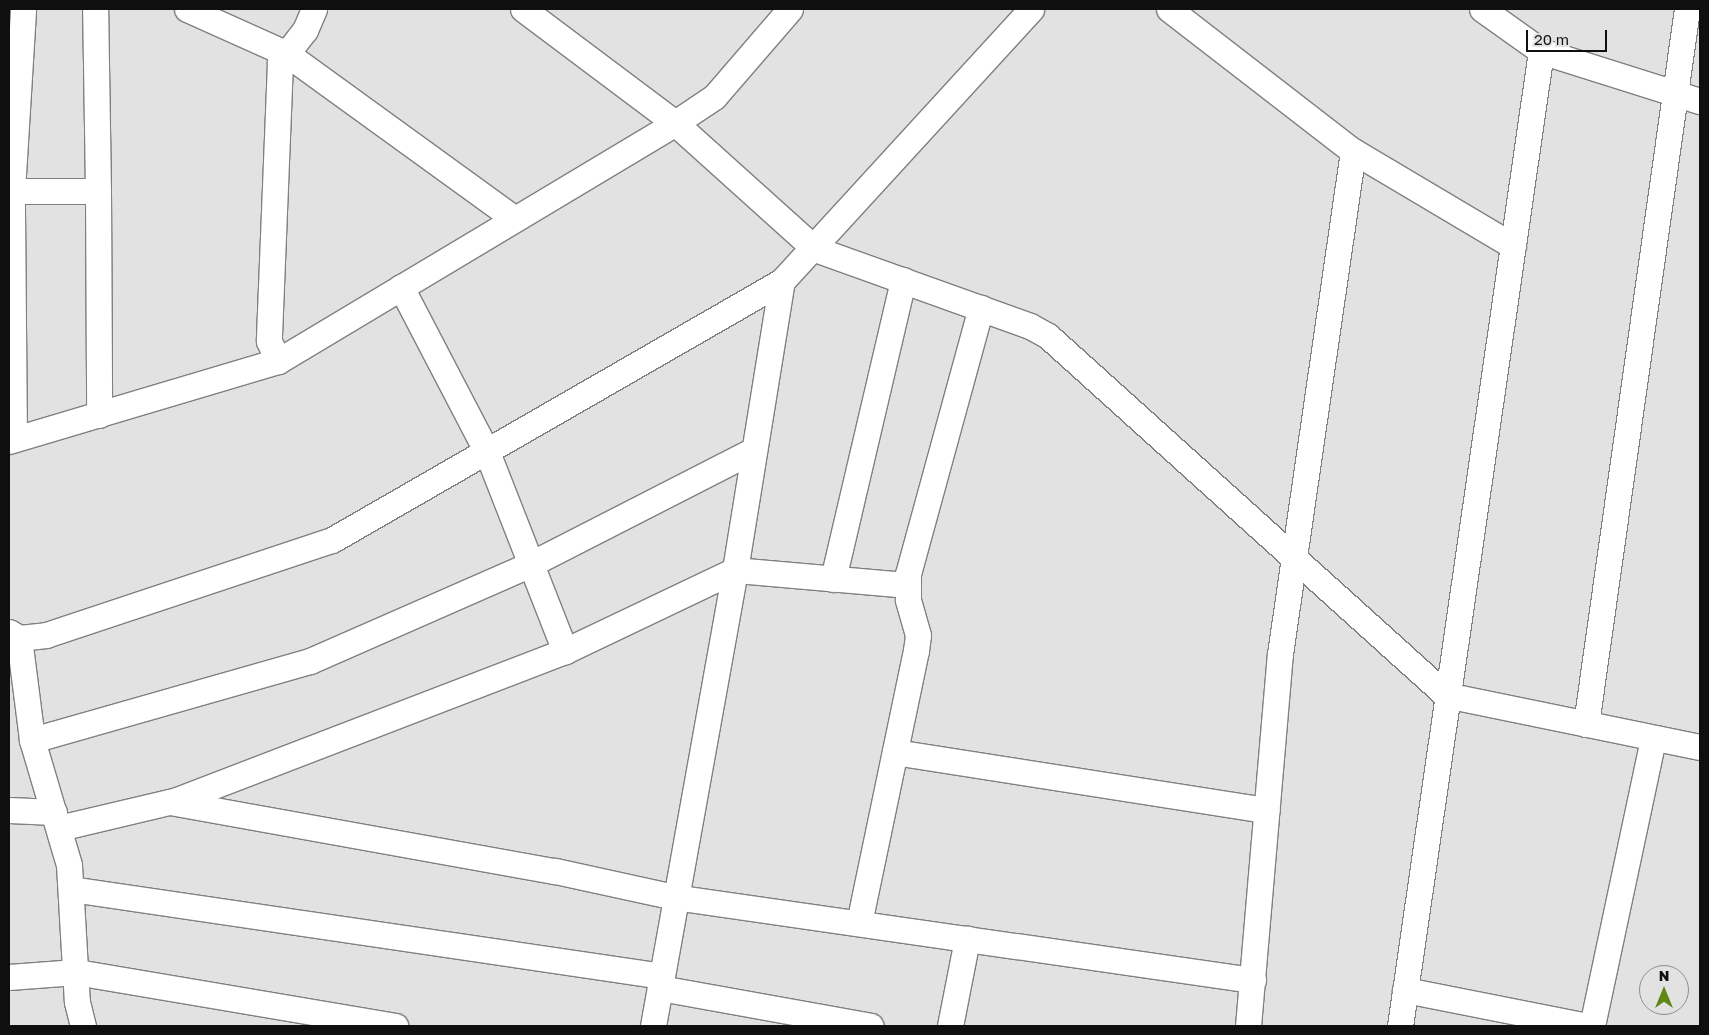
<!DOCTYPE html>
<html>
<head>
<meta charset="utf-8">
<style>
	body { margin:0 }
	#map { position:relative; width:1709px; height:1035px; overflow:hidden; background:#e2e2e3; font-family:"Golos Text",sans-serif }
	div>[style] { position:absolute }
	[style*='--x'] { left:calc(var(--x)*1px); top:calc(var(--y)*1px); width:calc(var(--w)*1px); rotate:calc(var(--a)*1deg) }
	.roads { filter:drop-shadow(1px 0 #808081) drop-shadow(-1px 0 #808081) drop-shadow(0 1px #808081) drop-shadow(0 -1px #808081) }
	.street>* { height:25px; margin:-12.5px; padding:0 12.5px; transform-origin:12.5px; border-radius:12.5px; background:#fff }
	span { translate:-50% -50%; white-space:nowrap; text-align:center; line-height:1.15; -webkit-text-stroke:4px #e2e2e3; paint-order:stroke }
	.frame { position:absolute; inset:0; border:10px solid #0f0f0f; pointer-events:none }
	.north { position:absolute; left:1639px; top:965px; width:50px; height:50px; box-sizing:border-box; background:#e2e2e3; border:1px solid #8e8e8e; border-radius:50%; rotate:0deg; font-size:14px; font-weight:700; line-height:20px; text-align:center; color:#0f0f0f }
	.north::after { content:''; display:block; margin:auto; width:18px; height:22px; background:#5d8815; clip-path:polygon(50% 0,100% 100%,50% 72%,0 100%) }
	.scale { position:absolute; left:1526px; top:30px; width:81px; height:22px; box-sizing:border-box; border:2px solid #0f0f0f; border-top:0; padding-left:6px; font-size:15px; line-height:18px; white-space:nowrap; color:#0f0f0f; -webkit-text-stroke:4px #e2e2e3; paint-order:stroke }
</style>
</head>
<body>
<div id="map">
	<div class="roads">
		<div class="street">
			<i style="--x:187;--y:9;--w:110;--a:24.2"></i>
			<i style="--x:287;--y:54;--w:281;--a:35.9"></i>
			<i style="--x:314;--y:9;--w:23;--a:113"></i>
			<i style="--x:305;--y:30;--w:41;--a:128"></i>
			<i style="--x:280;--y:62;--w:279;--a:92.3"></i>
			<i style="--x:269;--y:341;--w:22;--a:66"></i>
			<i style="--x:278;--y:361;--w:463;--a:-30.9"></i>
			<i style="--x:675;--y:123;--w:190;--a:-143.1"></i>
			<i style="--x:790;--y:9;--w:116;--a:130.8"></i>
			<i style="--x:714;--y:97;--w:47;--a:146.3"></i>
			<i style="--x:675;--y:123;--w:188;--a:42"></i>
			<i style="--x:815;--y:249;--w:228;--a:19.7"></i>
			<i style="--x:1030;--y:326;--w:21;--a:29"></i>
			<i style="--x:1048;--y:336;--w:536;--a:42.05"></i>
			<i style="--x:1446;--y:695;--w:259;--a:11.6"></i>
			<i style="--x:1169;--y:9;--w:232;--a:37.7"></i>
			<i style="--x:1353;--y:151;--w:186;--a:30.7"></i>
			<i style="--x:1482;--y:9;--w:72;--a:35.4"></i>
			<i style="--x:1541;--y:51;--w:167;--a:17.5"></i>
			<i style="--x:9;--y:191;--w:89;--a:0"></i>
			<i style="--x:98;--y:191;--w:182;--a:-90.9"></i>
			<i style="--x:98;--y:191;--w:224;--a:89.7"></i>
			<i style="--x:401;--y:287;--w:186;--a:62.5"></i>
			<i style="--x:487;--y:452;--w:214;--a:68.6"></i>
			<i style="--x:14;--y:439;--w:248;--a:-90.5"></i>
			<i style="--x:12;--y:191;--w:182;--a:-86.5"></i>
			<i style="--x:9;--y:441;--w:281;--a:-16.6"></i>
			<i style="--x:833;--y:579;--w:307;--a:-76.8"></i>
			<i style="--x:9;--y:632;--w:12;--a:31"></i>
			<i style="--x:19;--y:638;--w:27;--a:-6"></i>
			<i style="--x:46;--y:635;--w:301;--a:-18.4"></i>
			<i style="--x:332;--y:540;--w:519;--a:-29.92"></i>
			<i style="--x:782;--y:281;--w:369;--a:-47.5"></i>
			<i style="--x:19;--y:638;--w:103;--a:82.7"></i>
			<i style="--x:32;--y:740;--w:130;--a:73.5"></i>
			<i style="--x:69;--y:865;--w:137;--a:86.7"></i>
			<i style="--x:77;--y:1002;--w:25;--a:76"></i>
			<i style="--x:1586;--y:724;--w:722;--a:-81.96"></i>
			<i style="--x:32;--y:740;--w:289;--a:-15.9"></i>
			<i style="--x:310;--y:661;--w:241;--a:-23.7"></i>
			<i style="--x:531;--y:564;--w:250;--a:-27.1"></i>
			<i style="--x:895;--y:752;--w:376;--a:8.9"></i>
			<i style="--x:170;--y:802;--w:391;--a:10.2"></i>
			<i style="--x:555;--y:871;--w:122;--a:12.3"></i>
			<i style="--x:674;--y:897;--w:585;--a:8.16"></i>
			<i style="--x:9;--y:810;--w:45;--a:2.5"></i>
			<i style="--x:59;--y:828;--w:121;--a:-13.3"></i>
			<i style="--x:177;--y:800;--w:416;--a:-21"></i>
			<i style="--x:565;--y:651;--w:188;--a:-25.5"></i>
			<i style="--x:735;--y:570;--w:173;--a:5"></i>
			<i style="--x:71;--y:889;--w:597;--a:8.37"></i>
			<i style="--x:859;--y:923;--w:278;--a:-78.2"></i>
			<i style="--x:916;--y:651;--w:16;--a:-83"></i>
			<i style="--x:918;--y:635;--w:37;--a:-106"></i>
			<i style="--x:908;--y:599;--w:25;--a:-90"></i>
			<i style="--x:908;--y:574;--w:276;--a:-74.7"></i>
			<i style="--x:9;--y:977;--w:67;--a:-4.3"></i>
			<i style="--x:76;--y:972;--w:324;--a:9.6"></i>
			<i style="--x:660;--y:988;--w:214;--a:10.2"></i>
			<i style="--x:1405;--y:990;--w:185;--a:11.2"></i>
			<i style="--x:653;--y:1026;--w:463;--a:-79.8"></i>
			<i style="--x:735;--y:570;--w:293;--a:-80.8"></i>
			<i style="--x:950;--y:1026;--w:89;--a:-78.9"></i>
			<i style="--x:1248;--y:1026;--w:373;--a:-85.1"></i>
			<i style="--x:1280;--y:654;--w:508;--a:-81.74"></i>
			<i style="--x:1400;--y:1026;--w:985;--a:-81.77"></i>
			<i style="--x:1592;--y:1026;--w:294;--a:-78"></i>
		</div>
	</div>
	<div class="frame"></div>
	<div class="north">N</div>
	<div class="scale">20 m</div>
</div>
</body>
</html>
